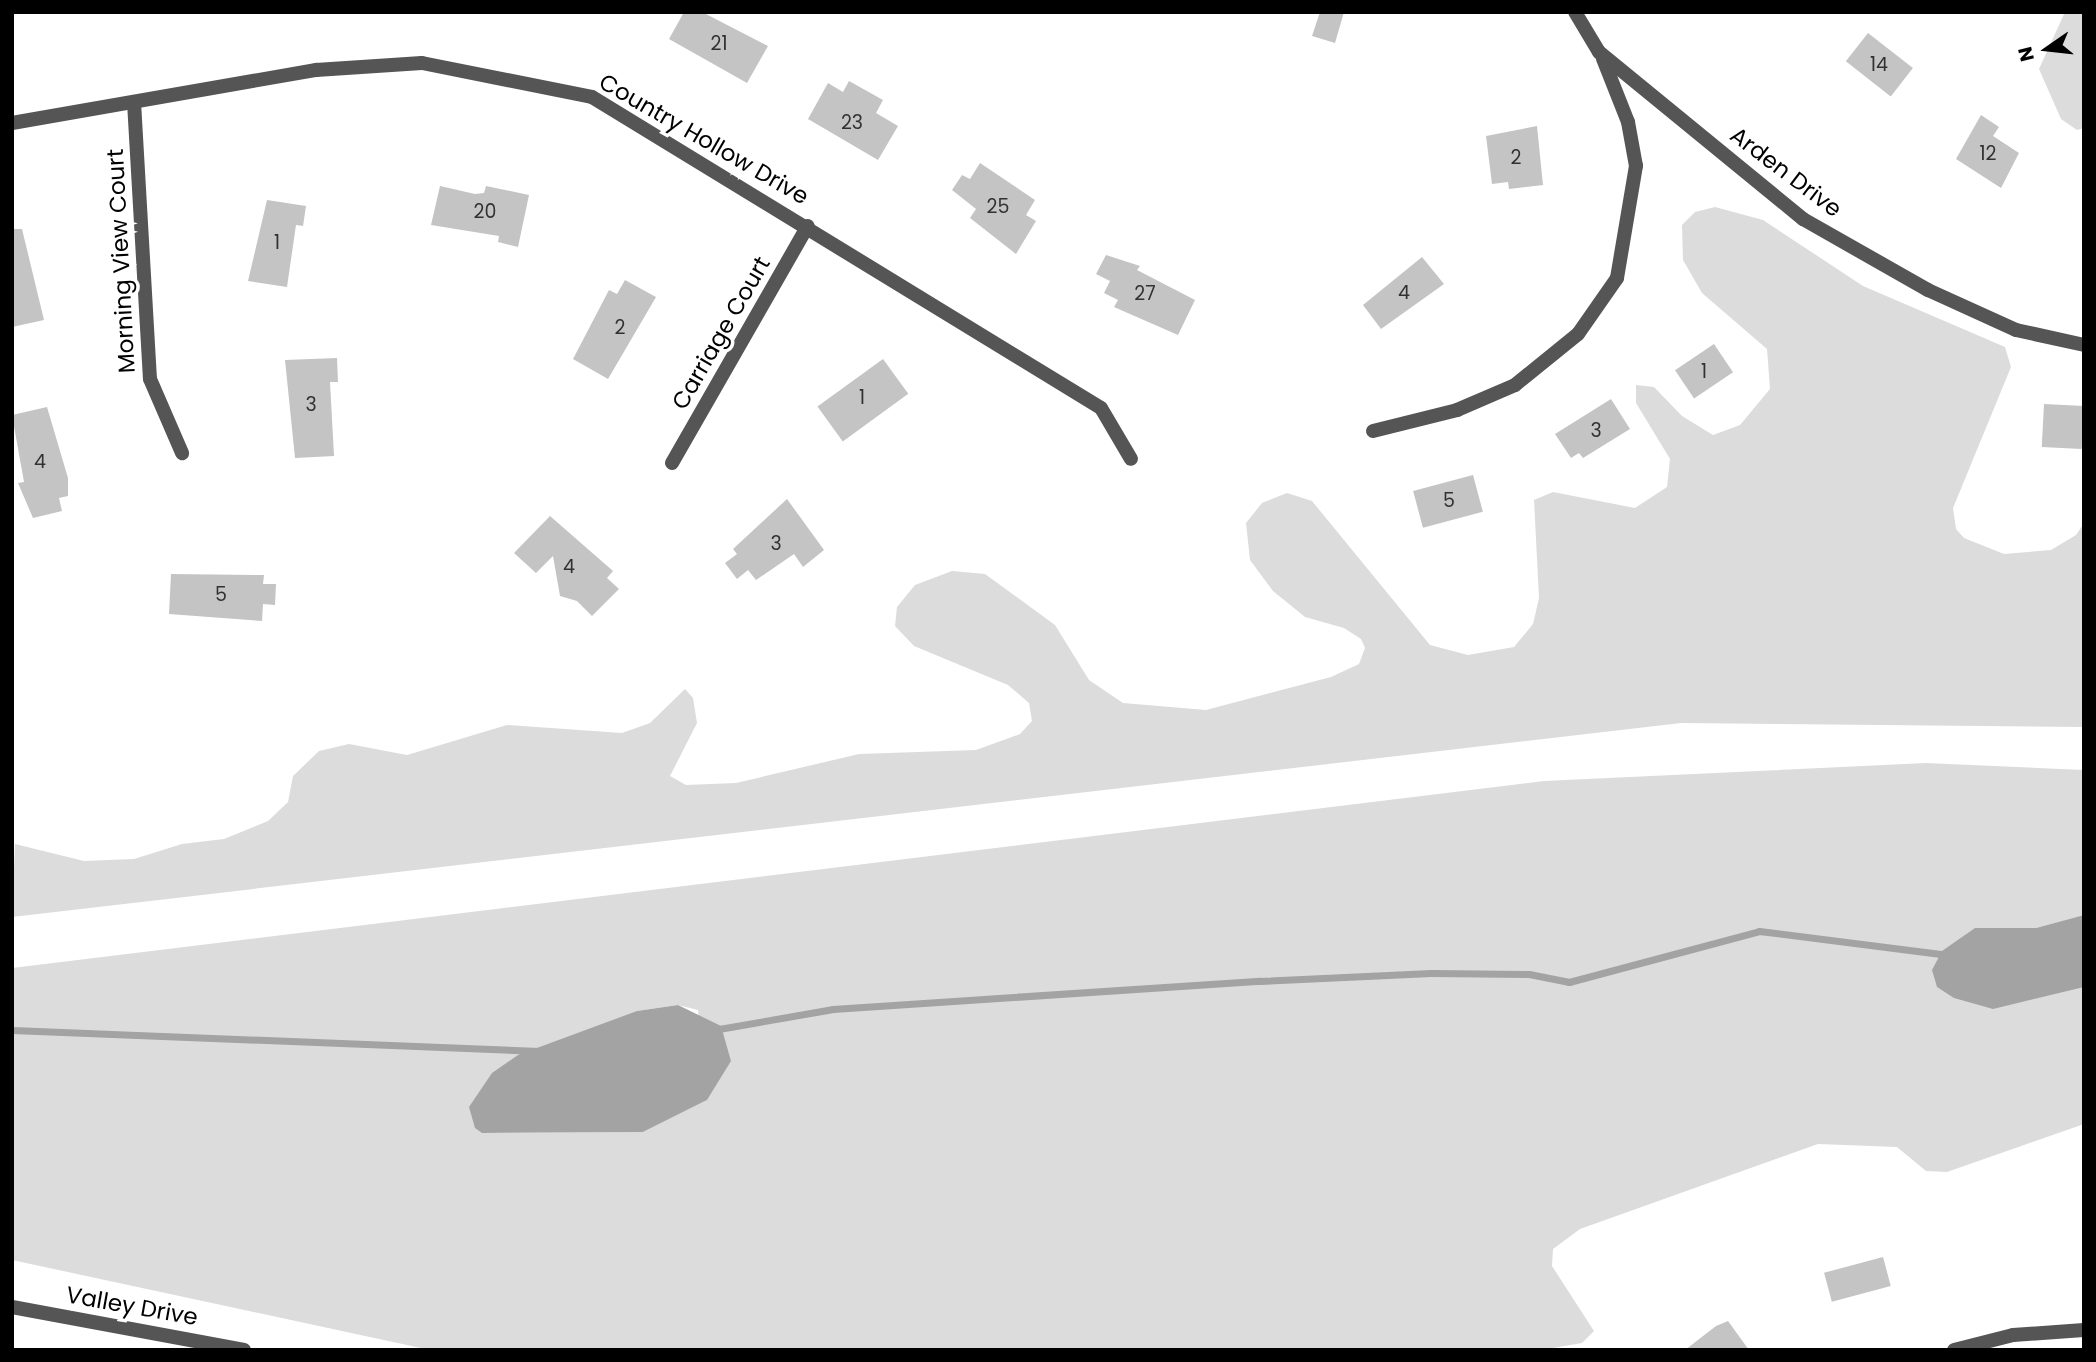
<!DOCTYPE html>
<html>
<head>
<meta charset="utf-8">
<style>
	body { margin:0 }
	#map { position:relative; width:2096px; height:1362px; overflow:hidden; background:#fff; font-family:Poppins,sans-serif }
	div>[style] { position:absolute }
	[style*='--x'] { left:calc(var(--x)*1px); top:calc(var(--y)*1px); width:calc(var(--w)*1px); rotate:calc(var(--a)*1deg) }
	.green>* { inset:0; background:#dcdcdc }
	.water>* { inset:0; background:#a3a3a3 }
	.stream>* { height:7px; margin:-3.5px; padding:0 3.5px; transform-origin:3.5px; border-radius:3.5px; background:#a3a3a3 }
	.building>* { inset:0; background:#c4c4c4; transform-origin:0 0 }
	.street>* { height:14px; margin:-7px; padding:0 7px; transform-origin:7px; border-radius:7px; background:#555 }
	span { translate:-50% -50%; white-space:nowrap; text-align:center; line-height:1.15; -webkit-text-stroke:7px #fff; paint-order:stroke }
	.number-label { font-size:19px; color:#313131 }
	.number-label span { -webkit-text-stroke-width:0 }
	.street-label { font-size:23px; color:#000 }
	.frame { position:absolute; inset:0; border:14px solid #000; pointer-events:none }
	.north { position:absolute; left:2012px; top:14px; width:70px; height:70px; -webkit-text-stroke:5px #fff; paint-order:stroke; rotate:256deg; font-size:19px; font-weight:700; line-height:28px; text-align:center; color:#000 }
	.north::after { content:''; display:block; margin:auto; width:24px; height:32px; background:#000; clip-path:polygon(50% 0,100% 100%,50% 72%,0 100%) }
</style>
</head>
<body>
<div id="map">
	<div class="green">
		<i style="clip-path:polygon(2065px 12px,2084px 12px,2084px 128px,2077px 130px,2061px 119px,2039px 69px)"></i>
		<i style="clip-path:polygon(1715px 207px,1763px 220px,1863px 286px,2005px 347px,2011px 367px,1953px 508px,1956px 529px,1964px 538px,2004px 554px,2051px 550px,2076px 535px,2084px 523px,2084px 727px,1681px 723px,12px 917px,15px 844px,84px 861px,134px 859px,182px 844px,224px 839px,268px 821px,288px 802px,293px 776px,319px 751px,349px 744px,407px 755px,507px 725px,622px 733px,650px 723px,685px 689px,693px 698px,697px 723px,670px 776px,686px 785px,736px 783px,859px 754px,976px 750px,1020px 734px,1032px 721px,1029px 703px,1008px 685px,914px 646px,895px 626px,897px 607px,915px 585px,952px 571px,985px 574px,1055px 625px,1089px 680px,1123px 703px,1206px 710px,1331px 677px,1359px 664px,1365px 648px,1361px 639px,1344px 628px,1305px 617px,1273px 591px,1250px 560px,1246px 523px,1262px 503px,1287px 493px,1312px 501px,1430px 645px,1468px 655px,1514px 647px,1533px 624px,1539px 598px,1534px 500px,1553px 492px,1635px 508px,1667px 487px,1670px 459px,1636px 403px,1636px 385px,1654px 387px,1682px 416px,1713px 435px,1740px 425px,1770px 389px,1767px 349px,1702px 293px,1683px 260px,1682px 225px,1695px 212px)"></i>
		<i style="clip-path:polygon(evenodd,1926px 763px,2084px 770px,2084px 915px,2036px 928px,1975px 928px,2084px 987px,2084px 1124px,1947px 1172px,1926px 1171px,1897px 1147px,1818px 1144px,1580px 1229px,1553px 1249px,1552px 1266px,1594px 1331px,1582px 1343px,1541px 1350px,430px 1350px,12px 1260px,12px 968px,1544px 781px,1926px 763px,678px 1005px,698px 1010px,707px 1100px,643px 1132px,482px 1133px,637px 1011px,678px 1005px)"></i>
	</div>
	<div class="water">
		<i style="clip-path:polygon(2084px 915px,2084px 987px,1993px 1009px,1954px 998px,1937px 987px,1932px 970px,1942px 951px,1975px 928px,2036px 928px)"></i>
		<i style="clip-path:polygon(678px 1005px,721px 1026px,731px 1061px,707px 1100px,643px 1132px,482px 1133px,475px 1128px,469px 1107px,492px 1073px,518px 1055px,637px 1011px)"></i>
	</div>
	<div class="stream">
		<i style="--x:12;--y:1030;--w:528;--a:2.28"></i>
		<i style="--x:713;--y:1030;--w:122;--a:-9.9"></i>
		<i style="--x:833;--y:1009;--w:428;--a:-3.8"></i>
		<i style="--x:1260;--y:981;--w:171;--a:-2.7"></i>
		<i style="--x:1431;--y:973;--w:98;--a:0.6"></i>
		<i style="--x:1529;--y:974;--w:41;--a:11.3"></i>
		<i style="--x:1569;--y:982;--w:197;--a:-15"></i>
		<i style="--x:1759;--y:931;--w:191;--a:7.2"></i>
	</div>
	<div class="building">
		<i style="clip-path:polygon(684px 12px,702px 12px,768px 46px,747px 83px,669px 39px)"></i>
		<i style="clip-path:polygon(1320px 12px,1344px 12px,1335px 43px,1312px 36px)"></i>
		<i style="left:1868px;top:33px;width:57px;height:36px;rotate:38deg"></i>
		<i style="clip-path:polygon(849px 81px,883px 100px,876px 113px,898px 126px,878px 160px,808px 119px,828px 83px,843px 92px)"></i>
		<i style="clip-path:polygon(1981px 115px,1999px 127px,1993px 136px,2019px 153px,2001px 188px,1956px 159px)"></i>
		<i style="clip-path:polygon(1537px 126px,1543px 185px,1509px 189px,1508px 182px,1492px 184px,1486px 136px)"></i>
		<i style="clip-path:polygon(980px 163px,1035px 200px,1026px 215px,1036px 221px,1016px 254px,970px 218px,976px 209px,952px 190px,962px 175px,970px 179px)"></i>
		<i style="clip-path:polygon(440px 186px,475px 194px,484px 193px,486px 186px,529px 195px,518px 247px,498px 242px,499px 236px,431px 225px)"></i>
		<i style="clip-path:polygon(267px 200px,306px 206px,303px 226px,296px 225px,287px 287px,248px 281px)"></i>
		<i style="clip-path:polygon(12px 229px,22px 229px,44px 320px,12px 327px)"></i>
		<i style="clip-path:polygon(1106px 255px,1140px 266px,1137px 270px,1195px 300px,1178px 335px,1114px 307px,1118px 300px,1104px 293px,1110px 281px,1096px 274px)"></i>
		<i style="clip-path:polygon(1422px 257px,1444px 284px,1381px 329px,1363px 305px)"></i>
		<i style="clip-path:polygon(625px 280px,656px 297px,608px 379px,573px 359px,609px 290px,617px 294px)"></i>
		<i style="left:1714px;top:344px;width:34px;height:47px;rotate:56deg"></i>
		<i style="clip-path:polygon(337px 358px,338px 382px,330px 382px,334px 456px,295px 458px,285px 360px)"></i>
		<i style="left:883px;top:359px;width:43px;height:81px;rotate:54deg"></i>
		<i style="clip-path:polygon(1611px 399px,1630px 429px,1583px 458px,1579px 453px,1571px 458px,1555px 434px)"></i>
		<i style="left:2044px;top:404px;width:40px;height:43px;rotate:3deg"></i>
		<i style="clip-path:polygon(47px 407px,68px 478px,68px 496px,59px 498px,62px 511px,33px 518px,18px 483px,24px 482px,12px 415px)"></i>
		<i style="left:1473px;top:475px;width:38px;height:62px;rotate:75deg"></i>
		<i style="clip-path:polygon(787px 499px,824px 550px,803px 567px,794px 554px,756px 580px,748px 570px,737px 579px,725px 563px,737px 554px,733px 549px)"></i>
		<i style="clip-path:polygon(550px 516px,613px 571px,607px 578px,619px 589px,592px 616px,577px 601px,560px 596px,553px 556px,536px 573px,514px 553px)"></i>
		<i style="clip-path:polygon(171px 574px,264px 575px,263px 584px,276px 584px,275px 605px,263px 604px,262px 621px,169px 614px)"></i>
		<i style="left:1883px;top:1257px;width:30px;height:61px;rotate:75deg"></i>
		<i style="clip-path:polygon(1728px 1321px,1749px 1350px,1685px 1350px,1716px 1326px)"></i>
	</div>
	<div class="street">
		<i style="--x:1575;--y:12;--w:47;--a:59"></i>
		<i style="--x:1599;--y:52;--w:264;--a:39.3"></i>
		<i style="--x:1803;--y:219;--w:144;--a:29.6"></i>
		<i style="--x:1928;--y:290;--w:97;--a:24.4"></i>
		<i style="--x:2016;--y:330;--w:70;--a:12.4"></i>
		<i style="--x:134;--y:102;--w:277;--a:86.7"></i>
		<i style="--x:150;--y:379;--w:81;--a:66.6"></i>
		<i style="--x:12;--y:123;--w:309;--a:-9.9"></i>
		<i style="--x:316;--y:70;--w:106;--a:-3.8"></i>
		<i style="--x:422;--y:63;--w:173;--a:11.3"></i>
		<i style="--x:592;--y:97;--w:596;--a:31.43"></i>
		<i style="--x:1101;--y:408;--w:59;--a:59.5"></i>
		<i style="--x:1373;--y:431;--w:87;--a:-14"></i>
		<i style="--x:1457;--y:410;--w:63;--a:-23.3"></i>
		<i style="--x:1515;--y:385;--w:81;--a:-39"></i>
		<i style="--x:1578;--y:334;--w:68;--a:-55.1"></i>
		<i style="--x:1617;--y:278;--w:114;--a:-80.4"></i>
		<i style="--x:1636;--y:166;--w:45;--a:-100.3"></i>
		<i style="--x:1628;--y:122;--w:68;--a:-111.6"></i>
		<i style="--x:672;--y:463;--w:273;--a:-60.2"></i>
		<i style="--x:12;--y:1307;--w:236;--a:10.5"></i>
		<i style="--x:1954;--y:1350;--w:61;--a:-14.3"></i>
		<i style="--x:2013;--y:1335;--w:71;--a:-4"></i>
	</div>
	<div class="number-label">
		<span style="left:719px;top:44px">21</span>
		<span style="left:1879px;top:65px">14</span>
		<span style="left:852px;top:123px">23</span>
		<span style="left:1988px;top:154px">12</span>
		<span style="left:1516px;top:158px">2</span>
		<span style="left:998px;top:207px">25</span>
		<span style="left:485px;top:212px">20</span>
		<span style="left:277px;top:243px">1</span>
		<span style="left:1404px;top:293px">4</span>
		<span style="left:1145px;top:294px">27</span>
		<span style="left:620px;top:328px">2</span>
		<span style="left:1704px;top:372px">1</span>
		<span style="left:862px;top:398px">1</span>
		<span style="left:311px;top:405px">3</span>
		<span style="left:1596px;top:431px">3</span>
		<span style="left:40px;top:462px">4</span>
		<span style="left:1449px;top:501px">5</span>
		<span style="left:776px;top:544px">3</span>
		<span style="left:569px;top:567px">4</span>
		<span style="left:221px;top:595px">5</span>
	</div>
	<div class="street-label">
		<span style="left:704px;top:139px;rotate:30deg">Country Hollow Drive</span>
		<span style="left:1786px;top:172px;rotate:37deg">Arden Drive</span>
		<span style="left:121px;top:261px;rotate:-93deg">Morning View Court</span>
		<span style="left:721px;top:333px;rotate:-60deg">Carriage Court</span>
		<span style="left:132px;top:1306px;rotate:10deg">Valley Drive</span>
	</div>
	<div class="frame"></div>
	<div class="north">N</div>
</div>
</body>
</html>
